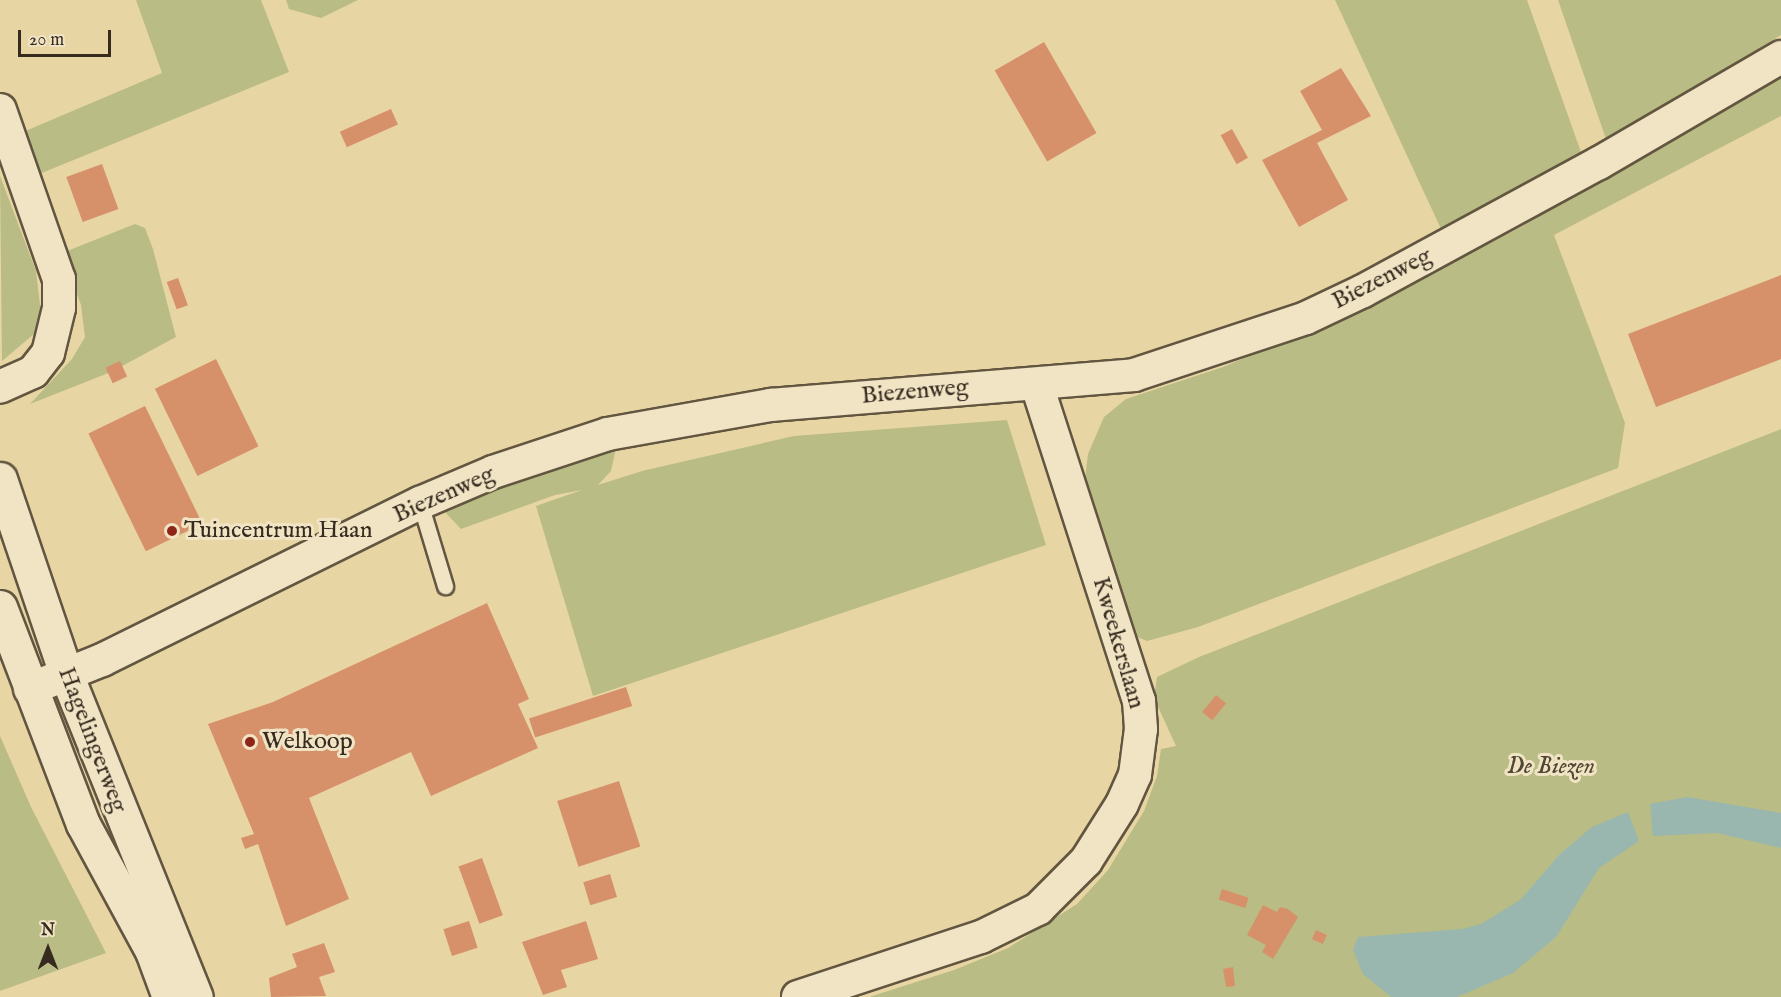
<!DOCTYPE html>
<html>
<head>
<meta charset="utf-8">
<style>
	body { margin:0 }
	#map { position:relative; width:1781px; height:997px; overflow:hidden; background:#e8d5a4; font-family:"IM FELL English",serif }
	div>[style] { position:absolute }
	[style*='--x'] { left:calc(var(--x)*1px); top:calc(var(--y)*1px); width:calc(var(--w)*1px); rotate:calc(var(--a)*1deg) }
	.green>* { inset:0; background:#b9bc84 }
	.water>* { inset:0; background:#99b7ae }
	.building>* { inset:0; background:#d7916a; transform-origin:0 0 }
	.roads { filter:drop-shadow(2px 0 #635641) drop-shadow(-2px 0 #635641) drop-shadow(0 2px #635641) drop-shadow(0 -2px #635641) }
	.service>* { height:15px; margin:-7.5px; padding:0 7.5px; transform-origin:7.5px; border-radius:7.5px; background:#f0e4c4 }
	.minor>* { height:32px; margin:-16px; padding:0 16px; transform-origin:16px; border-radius:16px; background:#f0e4c4 }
	.secondary>* { height:33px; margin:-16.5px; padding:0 16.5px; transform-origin:16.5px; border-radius:16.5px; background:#f0e4c4 }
	.dots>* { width:16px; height:16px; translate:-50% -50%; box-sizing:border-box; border:3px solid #f0e4c4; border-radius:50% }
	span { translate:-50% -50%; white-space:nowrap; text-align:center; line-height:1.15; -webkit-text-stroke:6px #f0e4c4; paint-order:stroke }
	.street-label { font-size:24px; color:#372b20 }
	.poi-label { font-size:24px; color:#372b20 }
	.left { translate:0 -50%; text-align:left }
	.park-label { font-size:24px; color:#514834; font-style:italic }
	.north { position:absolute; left:18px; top:919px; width:60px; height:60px; -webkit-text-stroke:4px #f0e4c4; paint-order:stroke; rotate:0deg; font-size:16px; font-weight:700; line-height:24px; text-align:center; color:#372b20 }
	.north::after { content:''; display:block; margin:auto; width:21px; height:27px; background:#372b20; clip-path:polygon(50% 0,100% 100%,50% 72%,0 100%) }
	.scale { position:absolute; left:18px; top:30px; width:93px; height:27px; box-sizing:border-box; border:3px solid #372b20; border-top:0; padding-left:8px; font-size:18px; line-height:21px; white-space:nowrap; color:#372b20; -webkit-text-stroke:4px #f0e4c4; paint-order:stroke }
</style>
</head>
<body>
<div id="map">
	<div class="green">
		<i style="clip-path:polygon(136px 0,261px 0,289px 72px,32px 177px,16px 135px,162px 73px)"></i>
		<i style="clip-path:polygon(286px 0,358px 0,321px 18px,289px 9px)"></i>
		<i style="clip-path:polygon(1335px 0,1527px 0,1582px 155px,1441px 229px)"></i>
		<i style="clip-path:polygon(1558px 0,1781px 0,1781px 35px,1607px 142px)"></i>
		<i style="clip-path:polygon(1781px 76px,1781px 116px,1554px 235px,1625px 423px,1618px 468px,1198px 627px,1147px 641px,1135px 636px,1121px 601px,1085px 479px,1088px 454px,1104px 417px,1126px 399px,1223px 367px,1371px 305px,1519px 228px)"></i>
		<i style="clip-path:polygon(0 176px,36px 271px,41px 313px,34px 334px,2px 361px)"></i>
		<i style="clip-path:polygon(135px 224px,145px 228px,153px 249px,176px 337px,111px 372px,30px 404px,72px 359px,85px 337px,81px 305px,62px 253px)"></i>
		<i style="clip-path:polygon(1007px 420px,1046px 545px,593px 696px,536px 506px,582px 490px,555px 495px,461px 529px,443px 510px,545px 468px,616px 448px,611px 471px,598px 485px,642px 471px,794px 436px)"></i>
		<i style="clip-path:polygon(1781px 429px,1781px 997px,869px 997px,954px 970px,1008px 948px,1077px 904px,1108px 870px,1144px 811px,1157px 776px,1161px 749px,1176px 746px,1154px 698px,1157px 677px,1199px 657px)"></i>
		<i style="clip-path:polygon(0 736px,31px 807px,106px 953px,0 991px)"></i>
	</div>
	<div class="water">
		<i style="clip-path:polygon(1687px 797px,1781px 813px,1781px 848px,1717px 833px,1653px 836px,1650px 804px)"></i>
		<i style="clip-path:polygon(1628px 812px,1639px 841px,1599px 868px,1556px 937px,1513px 973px,1457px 997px,1391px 997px,1363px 974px,1353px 950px,1358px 937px,1462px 929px,1481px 924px,1520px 900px,1560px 854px,1592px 827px)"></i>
	</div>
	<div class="building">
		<i style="left:1044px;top:42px;width:105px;height:57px;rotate:60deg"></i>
		<i style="clip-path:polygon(1341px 68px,1371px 116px,1317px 143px,1348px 200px,1299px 227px,1262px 160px,1322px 130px,1300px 91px)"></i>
		<i style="left:391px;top:109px;width:17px;height:56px;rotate:66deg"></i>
		<i style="left:1232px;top:129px;width:33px;height:13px;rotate:61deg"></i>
		<i style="left:102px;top:164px;width:48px;height:38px;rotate:70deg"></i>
		<i style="clip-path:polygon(1781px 275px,1781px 359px,1656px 407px,1628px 334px)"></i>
		<i style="left:178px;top:278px;width:29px;height:12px;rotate:70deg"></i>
		<i style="left:216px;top:359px;width:97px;height:68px;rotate:64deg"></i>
		<i style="left:120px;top:361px;width:17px;height:16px;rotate:65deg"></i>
		<i style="left:145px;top:406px;width:131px;height:63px;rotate:64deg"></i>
		<i style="clip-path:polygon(487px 603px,529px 699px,518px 704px,538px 748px,431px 796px,411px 752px,309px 798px,349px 899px,286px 926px,258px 844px,245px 849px,241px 838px,254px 834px,208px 724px,273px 702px)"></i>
		<i style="left:626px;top:687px;width:20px;height:102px;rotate:72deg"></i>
		<i style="left:1216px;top:695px;width:13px;height:22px;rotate:39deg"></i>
		<i style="left:619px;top:781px;width:69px;height:65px;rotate:72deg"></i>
		<i style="left:482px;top:858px;width:61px;height:25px;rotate:70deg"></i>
		<i style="left:610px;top:874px;width:24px;height:28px;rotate:73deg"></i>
		<i style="left:1222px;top:889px;width:28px;height:11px;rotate:18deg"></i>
		<i style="clip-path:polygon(1263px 905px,1277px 912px,1280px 907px,1288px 909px,1298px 917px,1273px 959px,1262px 952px,1266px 945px,1247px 935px)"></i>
		<i style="left:469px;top:921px;width:28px;height:27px;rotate:72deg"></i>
		<i style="clip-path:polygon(586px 921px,598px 959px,561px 970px,567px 987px,543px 995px,522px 942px)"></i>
		<i style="left:1316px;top:930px;width:12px;height:10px;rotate:24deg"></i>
		<i style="clip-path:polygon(324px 943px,335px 972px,319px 977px,326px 996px,271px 997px,269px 978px,297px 967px,292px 954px)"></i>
		<i style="clip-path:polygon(1233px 967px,1235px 986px,1226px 987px,1223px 969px)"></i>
	</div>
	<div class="roads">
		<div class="service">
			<i style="--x:420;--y:503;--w:87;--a:73.2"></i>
		</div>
		<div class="minor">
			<i style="--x:0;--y:110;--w:179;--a:70.8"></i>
			<i style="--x:59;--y:279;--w:29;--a:90"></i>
			<i style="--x:59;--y:308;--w:46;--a:103.7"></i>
			<i style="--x:48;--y:353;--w:24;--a:128"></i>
			<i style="--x:33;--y:372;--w:36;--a:156"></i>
			<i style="--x:30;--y:689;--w:78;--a:-21.9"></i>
			<i style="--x:102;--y:660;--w:355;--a:-26.3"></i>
			<i style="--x:420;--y:503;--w:79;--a:-23"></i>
			<i style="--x:493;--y:472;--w:121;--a:-18.3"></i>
			<i style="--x:608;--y:434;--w:166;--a:-10.1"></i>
			<i style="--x:771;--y:405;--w:364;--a:-4.7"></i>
			<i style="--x:1134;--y:375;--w:181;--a:-18.3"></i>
			<i style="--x:1306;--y:318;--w:63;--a:-25.3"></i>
			<i style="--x:1363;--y:291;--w:268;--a:-28.5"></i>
			<i style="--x:1599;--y:163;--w:211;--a:-30.2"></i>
			<i style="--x:798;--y:997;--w:193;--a:-18.2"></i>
			<i style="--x:981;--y:937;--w:64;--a:-26.2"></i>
			<i style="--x:1038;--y:909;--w:68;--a:-45"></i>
			<i style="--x:1086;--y:861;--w:67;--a:-57.7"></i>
			<i style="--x:1122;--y:804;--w:32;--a:-66"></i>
			<i style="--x:1135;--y:775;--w:46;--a:-82.6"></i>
			<i style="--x:1141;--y:729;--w:28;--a:-94"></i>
			<i style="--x:1139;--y:701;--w:332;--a:-107.9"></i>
		</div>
		<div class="secondary">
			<i style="--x:0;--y:479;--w:206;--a:71.3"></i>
			<i style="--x:66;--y:674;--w:348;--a:68.1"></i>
			<i style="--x:0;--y:607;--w:232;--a:69.1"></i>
			<i style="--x:83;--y:824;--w:145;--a:61.5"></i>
			<i style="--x:152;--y:951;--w:49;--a:69.7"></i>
		</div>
	</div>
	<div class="dots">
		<i style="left:172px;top:531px;background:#8f2418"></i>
		<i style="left:250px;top:742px;background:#8f2418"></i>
	</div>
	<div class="street-label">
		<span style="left:1382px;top:279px;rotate:-27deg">Biezenweg</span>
		<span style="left:915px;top:392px;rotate:-5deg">Biezenweg</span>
		<span style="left:444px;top:495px;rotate:-24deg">Biezenweg</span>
		<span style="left:1118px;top:643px;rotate:74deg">Kweekerslaan</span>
		<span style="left:92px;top:740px;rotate:69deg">Hagelingerweg</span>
	</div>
	<div class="poi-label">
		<span class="left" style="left:184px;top:531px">Tuincentrum Haan</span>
		<span class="left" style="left:262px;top:742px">Welkoop</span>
	</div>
	<div class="park-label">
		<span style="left:1551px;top:767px">De Biezen</span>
	</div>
	<div class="north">N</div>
	<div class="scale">20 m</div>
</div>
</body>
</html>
